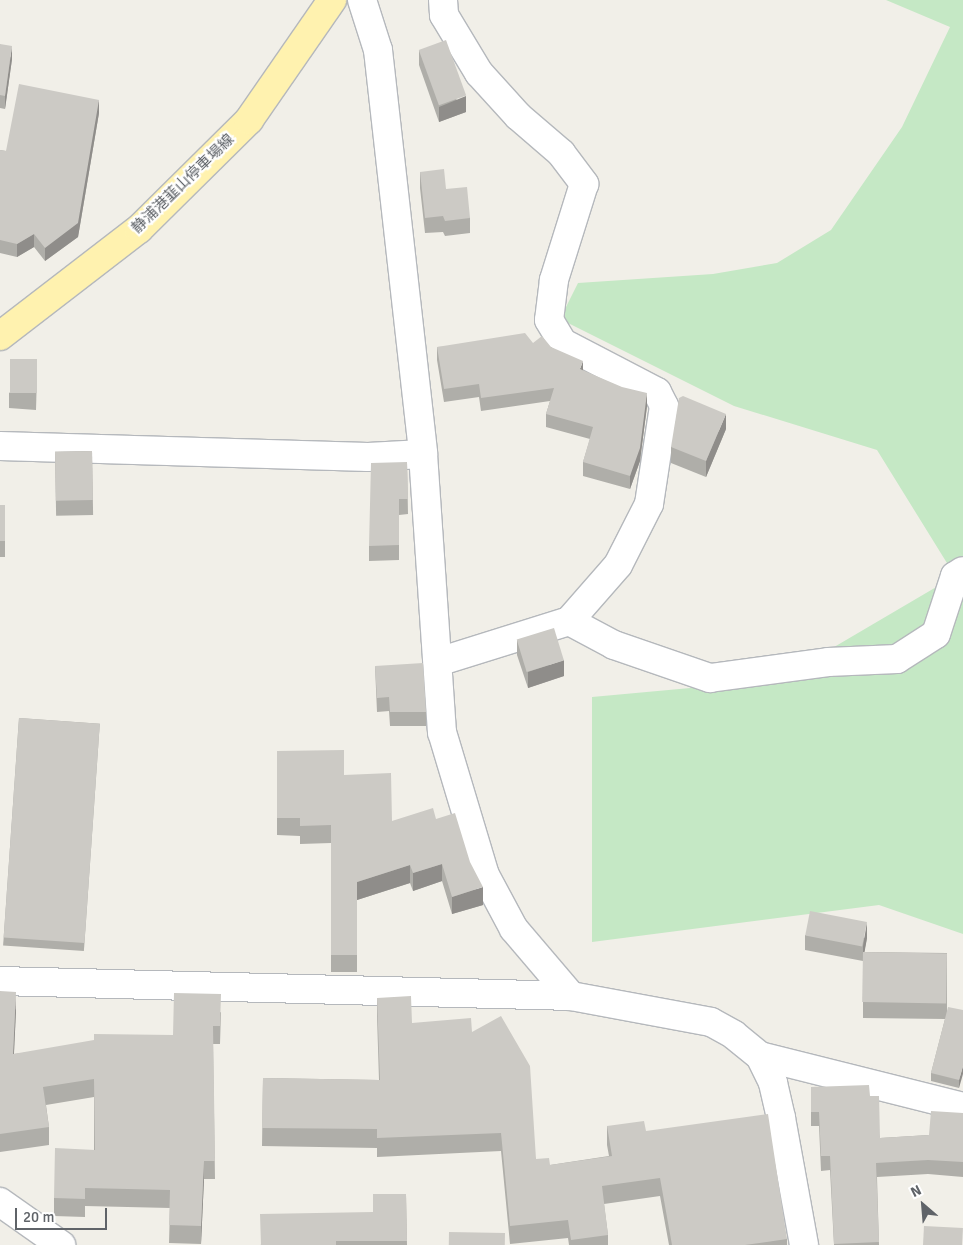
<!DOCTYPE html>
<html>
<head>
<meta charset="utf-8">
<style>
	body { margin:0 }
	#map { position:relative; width:963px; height:1245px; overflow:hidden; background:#f1efe8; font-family:Signika,"Noto Sans JP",sans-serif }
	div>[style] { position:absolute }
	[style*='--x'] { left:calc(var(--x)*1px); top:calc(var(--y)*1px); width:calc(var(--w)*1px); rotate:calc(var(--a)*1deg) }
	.green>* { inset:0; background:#c5e8c5 }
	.roads { filter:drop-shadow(1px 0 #b5b8bc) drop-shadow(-1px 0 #b5b8bc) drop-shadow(0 1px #b5b8bc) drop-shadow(0 -1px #b5b8bc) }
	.minor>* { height:28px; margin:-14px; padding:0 14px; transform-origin:14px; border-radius:14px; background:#fff }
	.major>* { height:28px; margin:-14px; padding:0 14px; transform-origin:14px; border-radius:14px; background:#fff2af }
	.wall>* { inset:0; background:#afaea9; transform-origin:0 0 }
	.shaded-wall>* { inset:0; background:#8f8d8a }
	.building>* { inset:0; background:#cccac5; transform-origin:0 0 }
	span { translate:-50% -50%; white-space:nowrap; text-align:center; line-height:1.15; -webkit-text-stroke:4.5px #fff; paint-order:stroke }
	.street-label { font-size:15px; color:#5f6368 }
	.north { position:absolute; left:898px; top:1180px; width:50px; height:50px; -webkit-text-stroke:4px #fff; paint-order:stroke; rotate:333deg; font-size:14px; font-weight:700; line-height:20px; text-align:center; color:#5f6368 }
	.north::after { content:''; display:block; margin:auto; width:18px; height:22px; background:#5f6368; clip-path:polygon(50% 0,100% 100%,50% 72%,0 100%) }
	.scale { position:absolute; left:15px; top:1208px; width:92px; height:22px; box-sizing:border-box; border:2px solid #5f6368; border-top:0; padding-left:6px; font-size:15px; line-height:18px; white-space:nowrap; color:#5f6368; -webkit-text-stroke:4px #fff; paint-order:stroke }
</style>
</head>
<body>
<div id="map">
	<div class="green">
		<i style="clip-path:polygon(886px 0,963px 0,963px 934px,879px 905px,592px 942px,592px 697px,778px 680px,955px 576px,877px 450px,734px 406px,560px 319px,578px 283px,713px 274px,777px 263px,831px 230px,902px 127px,950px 27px)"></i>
	</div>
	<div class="roads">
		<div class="minor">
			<i style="--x:362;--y:0;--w:52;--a:72.3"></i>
			<i style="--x:378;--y:50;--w:406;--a:83.6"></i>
			<i style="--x:423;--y:454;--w:279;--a:86.1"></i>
			<i style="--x:442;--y:732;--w:149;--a:73.3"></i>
			<i style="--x:485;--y:875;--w:61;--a:61.8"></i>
			<i style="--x:514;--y:929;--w:88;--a:49.6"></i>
			<i style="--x:443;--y:0;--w:15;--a:86"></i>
			<i style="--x:444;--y:15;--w:68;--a:58.9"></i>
			<i style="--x:479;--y:73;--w:58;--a:47.8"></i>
			<i style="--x:518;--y:116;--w:57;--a:40.7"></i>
			<i style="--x:561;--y:153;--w:39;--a:53"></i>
			<i style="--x:584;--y:184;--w:101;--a:107.4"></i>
			<i style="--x:554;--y:280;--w:40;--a:97.1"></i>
			<i style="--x:549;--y:320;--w:27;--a:59"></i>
			<i style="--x:563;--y:343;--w:106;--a:27.5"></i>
			<i style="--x:657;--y:392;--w:16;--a:63"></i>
			<i style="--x:664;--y:406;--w:99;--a:98.7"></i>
			<i style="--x:649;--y:504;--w:68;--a:116.9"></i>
			<i style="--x:618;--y:565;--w:74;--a:131.2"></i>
			<i style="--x:0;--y:446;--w:368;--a:1.7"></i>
			<i style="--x:368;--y:457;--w:55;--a:-3.1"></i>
			<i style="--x:438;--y:662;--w:137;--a:-17.4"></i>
			<i style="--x:569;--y:621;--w:51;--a:28.1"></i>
			<i style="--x:614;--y:645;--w:102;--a:19"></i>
			<i style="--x:710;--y:678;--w:119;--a:-7.7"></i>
			<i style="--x:828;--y:662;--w:69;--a:-2.5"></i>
			<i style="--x:897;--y:659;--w:46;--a:-32.7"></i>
			<i style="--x:936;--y:634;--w:61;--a:-71.9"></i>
			<i style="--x:955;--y:576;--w:9;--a:-32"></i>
			<i style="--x:0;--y:981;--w:571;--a:1.5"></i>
			<i style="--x:571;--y:996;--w:142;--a:10.5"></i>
			<i style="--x:711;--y:1022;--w:26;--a:29"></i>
			<i style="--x:734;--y:1035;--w:33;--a:39"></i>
			<i style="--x:760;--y:1056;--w:209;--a:14.1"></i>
			<i style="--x:760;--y:1056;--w:30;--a:64"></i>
			<i style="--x:773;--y:1083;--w:36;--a:77"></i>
			<i style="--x:781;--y:1118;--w:129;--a:79.7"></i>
			<i style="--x:0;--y:1202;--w:75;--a:35.2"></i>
		</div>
		<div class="major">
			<i style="--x:0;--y:336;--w:175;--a:-37.6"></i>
			<i style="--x:139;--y:229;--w:155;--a:-44.7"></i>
			<i style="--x:249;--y:120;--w:146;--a:-55.3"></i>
		</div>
	</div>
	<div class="wall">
		<i style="clip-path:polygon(0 44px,12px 59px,5px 109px,0 108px)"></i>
		<i style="clip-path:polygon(419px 50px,466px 112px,439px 122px,419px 65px)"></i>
		<i style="clip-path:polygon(99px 113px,78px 237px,45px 261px,34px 247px,17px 257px,0 253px,0 150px,6px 151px)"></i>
		<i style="clip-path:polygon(420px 172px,446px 189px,470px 218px,470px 233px,445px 236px,443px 232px,425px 233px,420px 188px)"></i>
		<i style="clip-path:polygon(533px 343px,551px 347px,583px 370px,647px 406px,640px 461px,630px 489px,583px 476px,583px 462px,590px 439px,546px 427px,546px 414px,550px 401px,481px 411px,479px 397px,444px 402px,437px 360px,437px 347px)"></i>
		<i style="clip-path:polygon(37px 375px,36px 410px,9px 408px,9px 393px)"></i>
		<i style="clip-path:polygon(726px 429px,706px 477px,671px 463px,671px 447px)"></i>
		<i style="left:92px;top:451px;width:64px;height:37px;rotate:89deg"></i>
		<i style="clip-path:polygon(407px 462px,408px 514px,399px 515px,399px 560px,369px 561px,369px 546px)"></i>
		<i style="left:0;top:505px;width:5px;height:52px"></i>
		<i style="clip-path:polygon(517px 640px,564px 676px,528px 688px,517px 655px)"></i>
		<i style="clip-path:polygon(375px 666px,426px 712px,426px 726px,390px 726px,389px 711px,377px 712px)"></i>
		<i style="left:19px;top:718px;width:81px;height:228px;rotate:4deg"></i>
		<i style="clip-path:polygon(277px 751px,344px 775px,392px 821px,436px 819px,483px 905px,452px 914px,442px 881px,413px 891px,410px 883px,357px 900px,357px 972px,331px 972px,331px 843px,300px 844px,300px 836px,277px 835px)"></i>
		<i style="clip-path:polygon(805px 935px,867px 938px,864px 952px,947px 953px,947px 1011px,963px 1010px,959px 1088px,931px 1081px,931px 1073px,945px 1019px,863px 1018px,863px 959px,863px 961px,805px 950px)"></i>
		<i style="clip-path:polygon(0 991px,16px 1010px,14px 1054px,173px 1035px,221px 1012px,220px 1044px,213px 1044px,215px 1179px,204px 1179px,201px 1244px,169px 1243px,170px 1208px,85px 1206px,85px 1217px,54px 1216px,54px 1198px,94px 1150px,94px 1097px,46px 1105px,49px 1127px,49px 1145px,0 1152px)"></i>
		<i style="clip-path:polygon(377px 998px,412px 1023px,472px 1032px,536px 1159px,550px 1165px,609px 1156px,607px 1145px,607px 1126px,646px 1131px,787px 1239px,787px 1245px,669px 1245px,660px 1196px,604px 1204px,608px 1235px,608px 1245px,569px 1245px,568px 1238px,510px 1244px,501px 1151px,377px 1157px,377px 1148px,262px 1146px,263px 1078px,379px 1080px,377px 1016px)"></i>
		<i style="clip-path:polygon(811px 1087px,870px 1096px,880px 1138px,929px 1135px,963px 1113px,963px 1177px,928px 1174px,877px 1177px,879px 1245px,834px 1245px,830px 1170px,821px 1171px,819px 1126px,811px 1126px)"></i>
		<i style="clip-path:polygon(406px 1194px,407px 1245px,260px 1245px,373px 1212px)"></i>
	</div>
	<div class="shaded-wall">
		<i style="clip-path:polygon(12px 46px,12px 59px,5px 109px,5px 96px)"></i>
		<i style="clip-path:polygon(466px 96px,466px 112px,439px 122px,439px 107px)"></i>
		<i style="clip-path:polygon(99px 100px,99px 113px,78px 237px,45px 261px,45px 248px)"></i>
		<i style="clip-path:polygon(34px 234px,34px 247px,17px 257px,17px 244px)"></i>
		<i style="clip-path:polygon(583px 361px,583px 374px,580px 369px)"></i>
		<i style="clip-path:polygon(647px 393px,647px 406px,640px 461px,630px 489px,630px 476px)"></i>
		<i style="clip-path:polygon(726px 414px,726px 429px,706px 477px,706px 461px)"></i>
		<i style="clip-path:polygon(564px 660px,564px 676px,528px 688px,528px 672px)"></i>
		<i style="clip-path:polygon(442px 864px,442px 881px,413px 891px,413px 873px)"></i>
		<i style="clip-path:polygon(410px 865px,410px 883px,357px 900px,357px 882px)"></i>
		<i style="clip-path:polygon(483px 887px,483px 905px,452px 914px,452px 897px)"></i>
		<i style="clip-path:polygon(867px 922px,867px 938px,863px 961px,863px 946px)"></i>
		<i style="clip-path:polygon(16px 992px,16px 1010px,13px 1072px,13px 1054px)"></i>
		<i style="clip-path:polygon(963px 1066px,963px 1074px,959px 1088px,959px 1080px)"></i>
		<i style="clip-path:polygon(204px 1161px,204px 1179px,201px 1244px,201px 1226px)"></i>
	</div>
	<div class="building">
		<i style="left:446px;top:40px;width:59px;height:29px;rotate:70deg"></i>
		<i style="clip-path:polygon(0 44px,12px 46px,5px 96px,0 95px)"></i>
		<i style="clip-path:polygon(19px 84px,99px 100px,78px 223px,45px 248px,34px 234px,17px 244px,0 240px,0 150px,6px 151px)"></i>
		<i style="clip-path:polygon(444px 169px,446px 189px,467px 187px,470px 218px,445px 221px,443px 216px,425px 218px,420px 172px)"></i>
		<i style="clip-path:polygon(525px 333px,533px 343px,542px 336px,551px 347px,583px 361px,580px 369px,622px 387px,647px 393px,640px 448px,630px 476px,583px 462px,593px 427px,546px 414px,554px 388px,481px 398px,479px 384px,444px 389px,437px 347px)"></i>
		<i style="left:10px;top:359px;width:27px;height:34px"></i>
		<i style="clip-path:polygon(683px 396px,726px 414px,706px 461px,671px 447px,679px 398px)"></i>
		<i style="left:92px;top:451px;width:49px;height:37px;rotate:89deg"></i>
		<i style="clip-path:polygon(407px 462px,408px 499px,399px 499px,399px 545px,369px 546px,371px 463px)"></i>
		<i style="left:0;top:505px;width:5px;height:36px"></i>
		<i style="left:554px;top:628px;width:34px;height:39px;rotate:73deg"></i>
		<i style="clip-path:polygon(423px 663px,426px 712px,390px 712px,389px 697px,377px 698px,375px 666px)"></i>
		<i style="left:19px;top:718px;width:81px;height:220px;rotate:4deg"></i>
		<i style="clip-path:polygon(344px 750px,344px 775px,391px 773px,392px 821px,433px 808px,436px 819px,455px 813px,470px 862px,483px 887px,452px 897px,442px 864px,413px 873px,410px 865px,357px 882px,357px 955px,331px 955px,331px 825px,300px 826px,300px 818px,277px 818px,277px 751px)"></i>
		<i style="left:810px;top:911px;width:58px;height:25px;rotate:11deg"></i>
		<i style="left:863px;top:952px;width:84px;height:50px;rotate:1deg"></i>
		<i style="clip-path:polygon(0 991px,16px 992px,13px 1054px,94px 1040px,94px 1034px,173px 1035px,174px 993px,221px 994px,220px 1026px,213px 1026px,215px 1161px,204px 1161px,201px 1226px,169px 1225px,170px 1190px,85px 1188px,85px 1199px,54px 1198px,55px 1148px,95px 1150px,94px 1079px,43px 1087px,49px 1127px,0 1134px)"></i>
		<i style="clip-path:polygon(411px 996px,412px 1023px,471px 1018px,472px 1032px,501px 1016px,530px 1066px,536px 1159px,549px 1158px,550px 1165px,612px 1156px,607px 1126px,644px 1121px,646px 1131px,768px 1114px,787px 1239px,745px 1245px,672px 1245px,660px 1178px,602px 1186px,608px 1235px,571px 1240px,568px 1220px,510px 1226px,501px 1133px,377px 1138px,377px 1129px,262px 1128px,263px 1078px,380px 1080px,377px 998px)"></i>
		<i style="clip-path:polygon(948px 1007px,963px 1010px,963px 1066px,959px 1080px,931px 1073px)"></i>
		<i style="clip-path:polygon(869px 1085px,870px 1096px,879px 1096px,880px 1138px,929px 1135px,931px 1111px,963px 1113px,963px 1162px,928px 1160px,876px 1163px,879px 1242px,834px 1244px,830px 1156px,821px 1156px,819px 1112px,811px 1112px,811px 1087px)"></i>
		<i style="clip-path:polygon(373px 1194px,406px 1194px,407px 1241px,336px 1241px,336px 1245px,261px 1245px,260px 1214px,373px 1212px)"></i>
		<i style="left:924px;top:1226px;width:39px;height:19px;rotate:3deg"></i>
		<i style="left:449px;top:1232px;width:56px;height:13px;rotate:1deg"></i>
	</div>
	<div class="street-label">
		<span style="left:183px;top:184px;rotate:-44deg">静浦港韮山停車場線</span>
	</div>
	<div class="north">N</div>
	<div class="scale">20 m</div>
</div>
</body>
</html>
